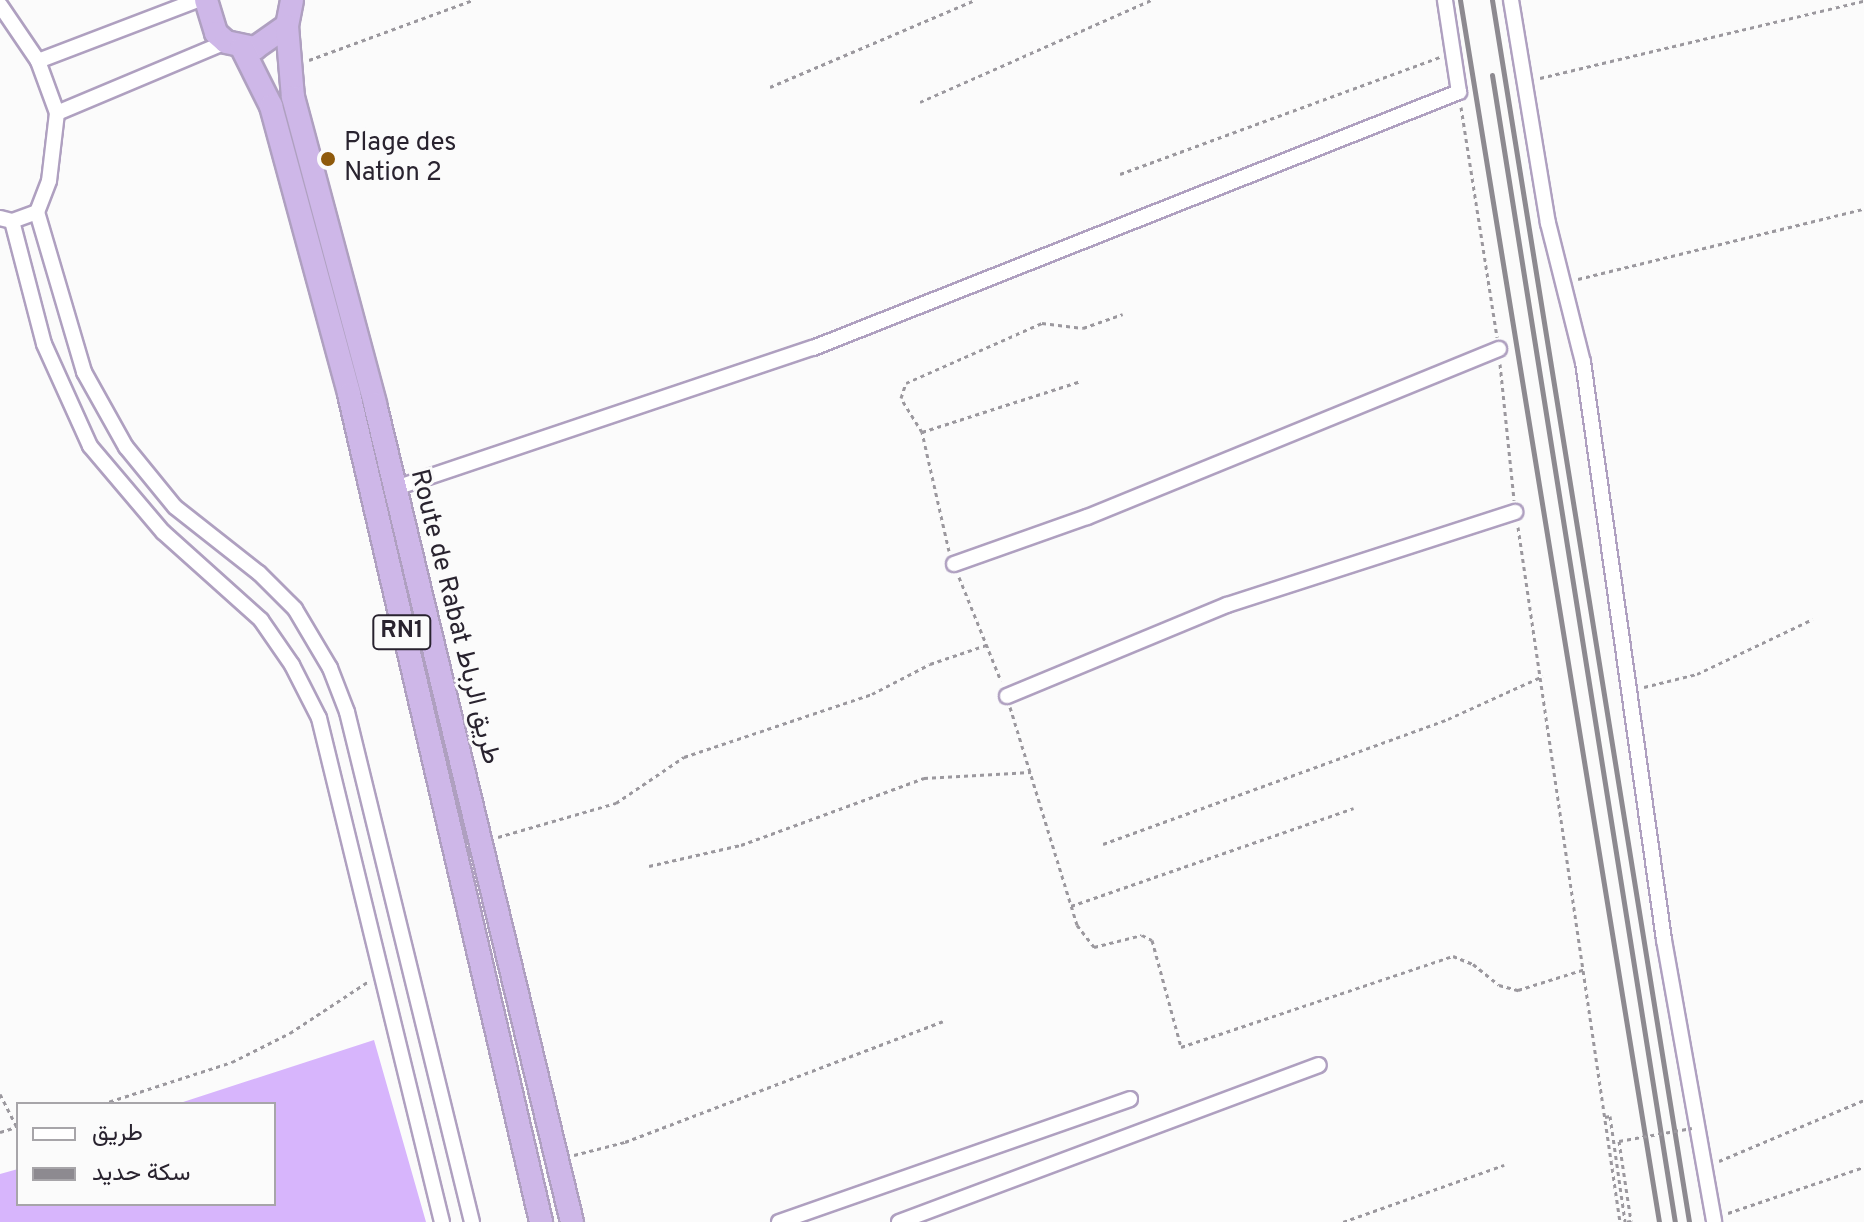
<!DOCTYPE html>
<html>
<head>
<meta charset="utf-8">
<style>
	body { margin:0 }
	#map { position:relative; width:1864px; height:1222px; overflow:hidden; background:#fbfbfb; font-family:Overpass,Vazirmatn,sans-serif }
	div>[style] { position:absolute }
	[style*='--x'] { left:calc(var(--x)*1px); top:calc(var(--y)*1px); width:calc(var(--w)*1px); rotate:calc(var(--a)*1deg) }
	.forest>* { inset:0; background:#d7b5fc }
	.path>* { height:3px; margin-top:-1.5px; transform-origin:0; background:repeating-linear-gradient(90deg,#9b989e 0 4px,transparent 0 8px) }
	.roads { filter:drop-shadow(2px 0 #afa0c0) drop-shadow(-2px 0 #afa0c0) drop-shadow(0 2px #afa0c0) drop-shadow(0 -2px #afa0c0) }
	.minor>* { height:14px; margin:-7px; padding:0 7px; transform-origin:7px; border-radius:7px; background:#fff }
	.trunk>* { height:22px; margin:-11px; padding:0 11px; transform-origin:11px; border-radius:11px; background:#ceb7e8 }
	.rail>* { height:5px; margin:-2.5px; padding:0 2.5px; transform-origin:2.5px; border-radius:2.5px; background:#8d8a90 }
	.path-bridge>* { height:3px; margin-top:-1.5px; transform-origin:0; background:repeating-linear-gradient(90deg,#9b989e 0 4px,transparent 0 8px) }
	.dots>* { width:22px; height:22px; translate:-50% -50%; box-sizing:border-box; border:4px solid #fbfbfb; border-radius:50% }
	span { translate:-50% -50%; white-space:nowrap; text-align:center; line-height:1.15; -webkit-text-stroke:6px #fbfbfb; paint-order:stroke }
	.shield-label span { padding:2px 6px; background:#fbfbfb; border:2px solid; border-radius:6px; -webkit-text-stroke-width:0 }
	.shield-label { font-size:24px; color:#29232f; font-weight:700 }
	.poi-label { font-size:26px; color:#29232f }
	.left { translate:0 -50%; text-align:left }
	.street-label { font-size:26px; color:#29232f }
	.legend { position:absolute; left:16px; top:1102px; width:260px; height:104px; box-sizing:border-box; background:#fbfbfb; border:2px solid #a7a5a9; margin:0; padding:10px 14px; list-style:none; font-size:24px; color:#29232f }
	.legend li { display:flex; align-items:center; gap:16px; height:40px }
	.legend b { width:40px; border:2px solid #a7a5a9 }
</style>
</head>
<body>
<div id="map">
	<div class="forest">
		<i style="clip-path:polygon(374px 1040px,426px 1222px,0 1222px,0 1174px,18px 1169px,18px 1204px,274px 1204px,274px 1104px,177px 1104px)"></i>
	</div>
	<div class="path">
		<i style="--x:309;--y:60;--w:175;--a:-20.1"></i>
		<i style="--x:1540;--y:78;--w:333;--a:-13.4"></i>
		<i style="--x:770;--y:87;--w:223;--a:-23"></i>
		<i style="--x:920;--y:102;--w:253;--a:-23.8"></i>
		<i style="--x:1461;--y:107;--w:233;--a:81.1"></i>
		<i style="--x:1120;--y:174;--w:341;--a:-20.1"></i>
		<i style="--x:1578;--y:279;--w:294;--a:-13.8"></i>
		<i style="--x:1500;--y:364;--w:137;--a:84.1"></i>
		<i style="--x:922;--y:432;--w:167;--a:-17.8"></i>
		<i style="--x:1518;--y:527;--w:702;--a:81.65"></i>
		<i style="--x:949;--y:551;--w:122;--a:-102.8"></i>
		<i style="--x:922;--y:432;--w:40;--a:-122"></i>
		<i style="--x:901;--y:398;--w:16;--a:-72"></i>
		<i style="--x:906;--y:383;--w:149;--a:-23.8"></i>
		<i style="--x:1042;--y:323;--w:41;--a:7"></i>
		<i style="--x:1083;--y:328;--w:42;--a:-19.3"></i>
		<i style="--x:959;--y:577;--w:112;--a:68"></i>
		<i style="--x:1644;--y:687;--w:55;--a:-13.8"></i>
		<i style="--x:1697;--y:674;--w:128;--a:-25.4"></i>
		<i style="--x:1010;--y:707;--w:228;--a:72.9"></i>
		<i style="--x:1077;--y:925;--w:28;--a:52"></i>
		<i style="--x:1094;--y:947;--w:49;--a:-14"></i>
		<i style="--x:1142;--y:935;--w:11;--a:27"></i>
		<i style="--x:1152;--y:940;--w:111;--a:74.8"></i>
		<i style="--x:1181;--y:1047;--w:287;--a:-18.5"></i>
		<i style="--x:1453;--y:956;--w:22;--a:22"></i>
		<i style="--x:1473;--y:964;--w:33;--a:39"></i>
		<i style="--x:1499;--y:985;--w:20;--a:15"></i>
		<i style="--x:1518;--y:990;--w:70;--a:-17.4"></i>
		<i style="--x:498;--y:837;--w:123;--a:-16.1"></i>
		<i style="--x:616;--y:803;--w:82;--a:-34.1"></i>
		<i style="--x:684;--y:757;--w:198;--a:-18.5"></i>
		<i style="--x:872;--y:694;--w:65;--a:-27.3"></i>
		<i style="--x:930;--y:664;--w:59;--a:-18.7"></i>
		<i style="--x:1103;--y:844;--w:367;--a:-19.9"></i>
		<i style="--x:1448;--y:719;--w:104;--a:-24.4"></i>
		<i style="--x:649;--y:866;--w:94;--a:-12.9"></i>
		<i style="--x:741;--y:845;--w:195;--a:-20.1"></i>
		<i style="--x:924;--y:778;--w:107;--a:-3.2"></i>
		<i style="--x:1071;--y:906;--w:299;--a:-19.1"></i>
		<i style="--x:0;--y:1094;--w:37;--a:63"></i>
		<i style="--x:102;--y:1104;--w:137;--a:-17.9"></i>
		<i style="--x:232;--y:1062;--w:65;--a:-26.6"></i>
		<i style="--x:290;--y:1033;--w:95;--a:-33.4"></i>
		<i style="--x:1605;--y:1117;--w:5;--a:-11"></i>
		<i style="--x:1610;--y:1116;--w:107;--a:81.9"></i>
		<i style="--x:0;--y:1132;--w:17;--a:-17"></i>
		<i style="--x:1619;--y:1141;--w:81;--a:81.5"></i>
		<i style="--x:1631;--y:1221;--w:6;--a:171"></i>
		<i style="--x:574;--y:1155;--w:53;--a:-14.3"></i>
		<i style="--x:625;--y:1142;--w:340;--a:-20.8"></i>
		<i style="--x:1719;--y:1161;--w:157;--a:-22.8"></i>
		<i style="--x:1728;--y:1213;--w:144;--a:-18.7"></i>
		<i style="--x:1343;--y:1222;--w:171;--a:-19.5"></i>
	</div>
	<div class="roads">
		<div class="minor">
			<i style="--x:1511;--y:0;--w:226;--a:80.6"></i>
			<i style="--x:1548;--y:223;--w:143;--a:75.9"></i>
			<i style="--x:1583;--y:362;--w:584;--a:82.02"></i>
			<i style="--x:1664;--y:940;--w:286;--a:79.9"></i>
			<i style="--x:0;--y:5;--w:68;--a:55.8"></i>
			<i style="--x:38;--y:61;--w:55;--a:69.9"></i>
			<i style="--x:57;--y:113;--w:68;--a:96.7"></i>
			<i style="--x:49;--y:181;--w:33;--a:111"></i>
			<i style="--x:37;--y:212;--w:27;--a:160"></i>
			<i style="--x:12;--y:221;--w:12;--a:-166"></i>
			<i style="--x:38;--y:61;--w:171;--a:-20.9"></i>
			<i style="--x:57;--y:113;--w:183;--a:-22.8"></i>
			<i style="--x:37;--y:212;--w:167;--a:73.6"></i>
			<i style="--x:84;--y:372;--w:86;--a:60.8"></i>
			<i style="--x:126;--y:447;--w:77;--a:50.8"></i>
			<i style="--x:175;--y:507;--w:107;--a:38.2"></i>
			<i style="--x:259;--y:573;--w:51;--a:45"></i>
			<i style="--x:295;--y:609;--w:69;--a:59.3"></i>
			<i style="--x:330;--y:668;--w:47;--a:68.9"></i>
			<i style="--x:347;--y:712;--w:525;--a:76.23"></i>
			<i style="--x:12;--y:221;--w:127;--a:75.4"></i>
			<i style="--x:44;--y:344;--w:112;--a:65.7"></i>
			<i style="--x:90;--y:446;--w:113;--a:49.7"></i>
			<i style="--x:163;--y:532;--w:132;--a:41.9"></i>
			<i style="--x:261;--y:620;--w:55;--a:55.4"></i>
			<i style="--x:292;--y:665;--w:59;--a:63"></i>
			<i style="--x:319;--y:718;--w:519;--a:76.29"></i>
			<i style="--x:393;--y:489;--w:443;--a:-18.6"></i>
			<i style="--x:813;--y:348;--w:695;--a:-21.62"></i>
			<i style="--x:1459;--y:92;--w:93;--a:-98.7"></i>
			<i style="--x:954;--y:564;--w:141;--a:-19.5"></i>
			<i style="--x:1087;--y:517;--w:445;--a:-22.2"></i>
			<i style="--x:1007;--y:696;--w:238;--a:-22.5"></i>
			<i style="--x:1227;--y:605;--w:303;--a:-17.9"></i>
			<i style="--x:779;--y:1222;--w:372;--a:-19.3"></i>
			<i style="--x:899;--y:1222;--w:448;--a:-20.5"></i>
		</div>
		<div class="trunk">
			<i style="--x:206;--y:0;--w:34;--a:73"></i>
			<i style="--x:216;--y:33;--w:13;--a:42"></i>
			<i style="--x:226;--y:42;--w:30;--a:12"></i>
			<i style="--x:255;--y:48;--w:39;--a:-35"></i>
			<i style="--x:287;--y:26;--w:26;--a:-79"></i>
			<i style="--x:287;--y:26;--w:71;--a:85.2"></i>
			<i style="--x:293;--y:97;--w:318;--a:75"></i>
			<i style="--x:375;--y:404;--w:841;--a:76.46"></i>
			<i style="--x:242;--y:48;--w:65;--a:63.4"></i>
			<i style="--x:271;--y:106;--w:298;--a:74.8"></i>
			<i style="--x:349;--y:394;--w:850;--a:76.94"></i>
		</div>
	</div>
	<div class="rail">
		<i style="--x:1460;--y:0;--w:1238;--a:80.75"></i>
		<i style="--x:1492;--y:0;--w:1238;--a:80.84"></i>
		<i style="--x:1492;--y:75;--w:1162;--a:80.94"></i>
	</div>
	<div class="path-bridge">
		<i style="--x:1619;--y:1141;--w:74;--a:-10.1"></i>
	</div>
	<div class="dots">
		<i style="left:328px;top:159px;background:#8f5a0c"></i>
	</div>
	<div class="shield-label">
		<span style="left:402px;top:632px">RN1</span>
	</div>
	<div class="poi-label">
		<span class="left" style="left:344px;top:159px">Plage des<br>Nation 2</span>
	</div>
	<div class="street-label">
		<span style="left:454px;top:617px;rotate:76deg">Route de Rabat طريق الرباط</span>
	</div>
	<ul class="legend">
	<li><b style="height:10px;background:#fff"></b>طريق</li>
	<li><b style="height:10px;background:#8d8a90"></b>سكة حديد</li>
	</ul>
</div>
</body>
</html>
